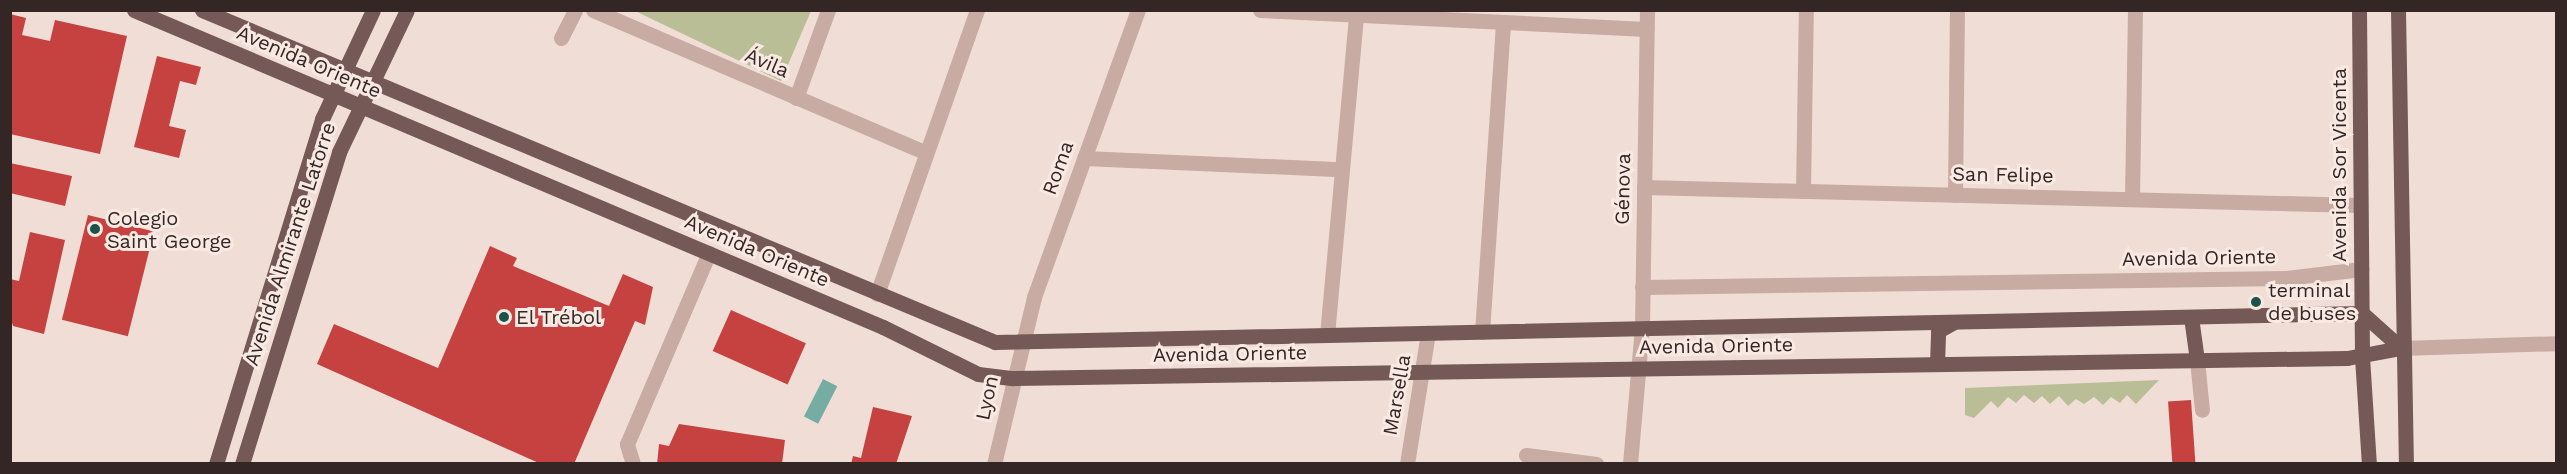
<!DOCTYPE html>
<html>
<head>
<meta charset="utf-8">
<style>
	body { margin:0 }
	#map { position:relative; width:2567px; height:474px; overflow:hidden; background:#f0ded6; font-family:"Work Sans",sans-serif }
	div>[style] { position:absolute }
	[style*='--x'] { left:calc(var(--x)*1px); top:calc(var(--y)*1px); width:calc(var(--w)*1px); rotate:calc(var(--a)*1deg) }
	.green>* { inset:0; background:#babe97 }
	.water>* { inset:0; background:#76ada3; transform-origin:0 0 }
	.building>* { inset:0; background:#c54240; transform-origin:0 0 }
	.minor>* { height:15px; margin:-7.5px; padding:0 7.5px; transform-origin:7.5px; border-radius:7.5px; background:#c8aba3 }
	.major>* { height:15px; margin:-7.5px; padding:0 7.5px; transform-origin:7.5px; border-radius:7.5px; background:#755956 }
	.dots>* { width:16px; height:16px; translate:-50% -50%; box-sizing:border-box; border:3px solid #f8e9e2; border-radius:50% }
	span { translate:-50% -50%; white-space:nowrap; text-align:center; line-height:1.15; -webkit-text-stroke:6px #f8e9e2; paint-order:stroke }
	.street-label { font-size:20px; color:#332625 }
	.poi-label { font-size:20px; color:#332625 }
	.left { translate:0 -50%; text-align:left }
	.frame { position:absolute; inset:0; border:12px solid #332625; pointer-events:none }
</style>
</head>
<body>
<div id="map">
	<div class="green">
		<i style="clip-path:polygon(635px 11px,811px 11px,781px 81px)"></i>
		<i style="clip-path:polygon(2159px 380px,2136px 404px,2127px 395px,2120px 403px,2111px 397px,2103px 405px,2094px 397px,2084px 404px,2076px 399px,2068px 406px,2059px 396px,2050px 404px,2042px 396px,2034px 403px,2024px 395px,2016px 403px,2008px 397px,1998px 408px,1991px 401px,1974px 418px,1965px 415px,1965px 388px)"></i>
	</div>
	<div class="water">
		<i style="left:823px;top:379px;width:16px;height:42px;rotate:27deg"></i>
	</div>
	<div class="building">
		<i style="clip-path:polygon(10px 14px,26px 18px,22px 35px,50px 41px,55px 20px,127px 36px,100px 154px,10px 134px)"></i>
		<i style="clip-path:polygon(157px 56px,201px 67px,196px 85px,180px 81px,169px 126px,186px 130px,179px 158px,134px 147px)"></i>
		<i style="clip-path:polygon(10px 163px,72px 176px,65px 206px,10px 193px)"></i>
		<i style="left:88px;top:215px;width:68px;height:108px;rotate:14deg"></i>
		<i style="clip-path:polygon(30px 232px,65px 240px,44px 334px,13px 326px,10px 316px,10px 279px,19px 281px)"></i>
		<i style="clip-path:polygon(490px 246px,517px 258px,513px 266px,609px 306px,623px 274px,653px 287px,645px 325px,635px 321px,574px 464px,541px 464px,317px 364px,334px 324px,438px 368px)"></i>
		<i style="left:731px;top:310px;width:82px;height:45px;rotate:24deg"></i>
		<i style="left:2191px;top:400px;width:64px;height:23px;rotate:86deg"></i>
		<i style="clip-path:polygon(873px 407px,912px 416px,896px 464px,851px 464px,853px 456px,861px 458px)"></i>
		<i style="clip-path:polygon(679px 424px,785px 440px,782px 464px,657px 464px,659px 444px,669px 446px)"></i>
	</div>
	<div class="minor">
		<i style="--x:593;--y:10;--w:362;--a:23.2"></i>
		<i style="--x:1260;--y:10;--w:387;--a:2.8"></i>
		<i style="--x:561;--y:38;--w:31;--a:-63"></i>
		<i style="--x:796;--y:98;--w:94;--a:-70"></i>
		<i style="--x:1084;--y:158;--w:256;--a:2.5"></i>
		<i style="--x:1644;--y:187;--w:716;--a:1.44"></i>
		<i style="--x:1803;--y:191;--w:181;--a:-89.1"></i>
		<i style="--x:1955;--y:195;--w:185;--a:-89.4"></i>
		<i style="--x:2132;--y:199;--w:189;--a:-89.1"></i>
		<i style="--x:1642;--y:287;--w:644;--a:-0.8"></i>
		<i style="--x:2286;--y:278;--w:76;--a:-6.8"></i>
		<i style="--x:877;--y:294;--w:301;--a:-70.6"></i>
		<i style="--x:1482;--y:332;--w:309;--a:-86.1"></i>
		<i style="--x:1327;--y:335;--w:319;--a:-84.8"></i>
		<i style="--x:2401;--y:348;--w:155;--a:-1.8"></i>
		<i style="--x:2197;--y:360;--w:50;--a:84.3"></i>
		<i style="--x:1526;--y:455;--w:71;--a:7.3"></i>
		<i style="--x:633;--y:464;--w:21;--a:-107"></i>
		<i style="--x:627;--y:444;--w:208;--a:-66.8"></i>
		<i style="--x:994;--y:464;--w:172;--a:-76.5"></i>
		<i style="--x:1034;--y:297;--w:305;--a:-70.1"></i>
		<i style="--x:1407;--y:464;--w:133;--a:-80.9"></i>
		<i style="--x:1630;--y:464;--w:137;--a:-85"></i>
		<i style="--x:1642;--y:328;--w:318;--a:-89.1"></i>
	</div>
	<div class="major">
		<i style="--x:134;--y:10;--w:813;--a:22.94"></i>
		<i style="--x:883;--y:327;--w:106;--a:26.3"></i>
		<i style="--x:978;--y:374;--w:35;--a:7"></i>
		<i style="--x:1013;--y:378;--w:1334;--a:-0.86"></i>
		<i style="--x:2347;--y:358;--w:55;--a:-10.5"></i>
		<i style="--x:202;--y:10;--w:860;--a:22.72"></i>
		<i style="--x:995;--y:342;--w:1367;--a:-1.22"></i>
		<i style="--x:2362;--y:313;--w:52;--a:41.9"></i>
		<i style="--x:2359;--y:10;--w:347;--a:89.5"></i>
		<i style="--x:2362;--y:357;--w:107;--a:86.3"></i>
		<i style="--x:2398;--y:10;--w:454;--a:89"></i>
		<i style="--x:2191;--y:317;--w:43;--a:82.1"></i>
		<i style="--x:1937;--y:364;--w:33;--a:-88"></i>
		<i style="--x:1938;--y:331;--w:18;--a:-29"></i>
		<i style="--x:216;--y:464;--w:361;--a:-72.9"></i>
		<i style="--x:322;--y:119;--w:120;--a:-64.9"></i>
		<i style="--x:242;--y:464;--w:327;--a:-72.7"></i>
		<i style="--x:339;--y:152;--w:157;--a:-64.4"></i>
	</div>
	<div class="dots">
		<i style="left:95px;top:229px;background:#1b534a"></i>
		<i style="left:2256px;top:302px;background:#1b534a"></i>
		<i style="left:504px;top:317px;background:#1b534a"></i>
	</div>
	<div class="street-label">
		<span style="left:309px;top:62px;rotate:23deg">Avenida Oriente</span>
		<span style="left:767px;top:63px;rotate:23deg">Ávila</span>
		<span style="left:2339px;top:165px;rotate:-90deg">Avenida Sor Vicenta</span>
		<span style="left:1058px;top:168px;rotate:-70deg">Roma</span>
		<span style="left:2003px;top:175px;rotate:1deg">San Felipe</span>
		<span style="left:1623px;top:189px;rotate:-89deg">Génova</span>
		<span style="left:290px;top:244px;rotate:-72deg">Avenida Almirante Latorre</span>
		<span style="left:757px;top:251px;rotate:23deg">Avenida Oriente</span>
		<span style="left:2199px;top:258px;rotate:-1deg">Avenida Oriente</span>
		<span style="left:1716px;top:346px;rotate:-1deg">Avenida Oriente</span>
		<span style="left:1230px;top:354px;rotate:-1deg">Avenida Oriente</span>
		<span style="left:1397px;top:395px;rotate:-80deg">Marsella</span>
		<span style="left:987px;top:398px;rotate:-78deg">Lyon</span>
	</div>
	<div class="poi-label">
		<span class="left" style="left:107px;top:230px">Colegio<br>Saint George</span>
		<span class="left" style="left:2268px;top:302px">terminal<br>de buses</span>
		<span class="left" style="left:516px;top:317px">El Trébol</span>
	</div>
	<div class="frame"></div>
</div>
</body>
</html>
